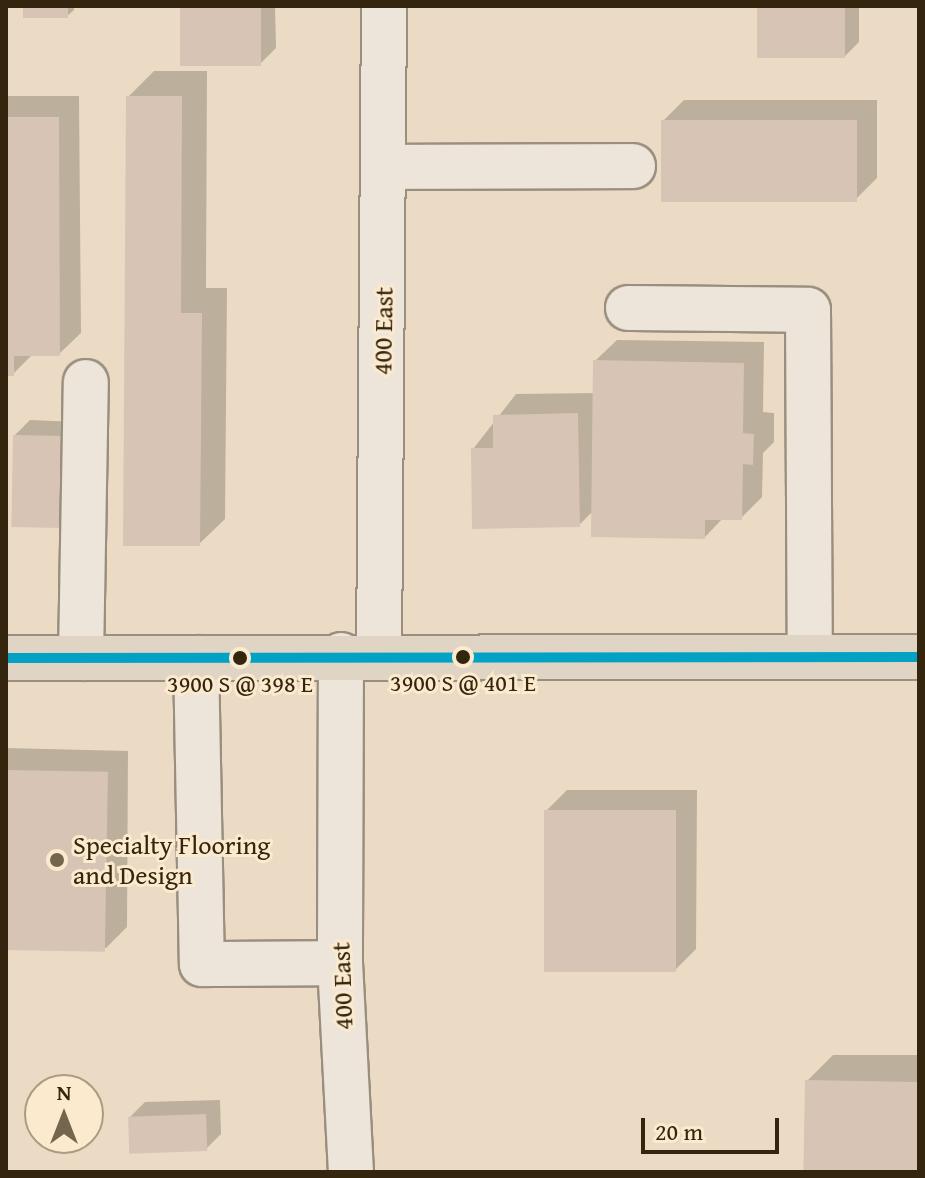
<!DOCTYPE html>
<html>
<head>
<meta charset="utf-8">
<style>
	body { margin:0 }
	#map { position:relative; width:925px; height:1178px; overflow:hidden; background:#ebdbc4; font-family:"Gentium Book Plus",serif }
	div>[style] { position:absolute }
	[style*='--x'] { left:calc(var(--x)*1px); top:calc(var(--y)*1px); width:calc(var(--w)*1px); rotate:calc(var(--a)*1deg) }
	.shadow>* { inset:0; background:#0003 }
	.building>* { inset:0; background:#d7c4b5; transform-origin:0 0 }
	.roads { filter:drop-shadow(2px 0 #9a8f7f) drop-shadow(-2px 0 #9a8f7f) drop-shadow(0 2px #9a8f7f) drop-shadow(0 -2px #9a8f7f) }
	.minor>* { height:44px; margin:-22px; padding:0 22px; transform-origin:22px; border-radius:22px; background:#ede5d9 }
	.major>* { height:44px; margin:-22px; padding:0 22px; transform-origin:22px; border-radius:22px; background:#e0d5c4 }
	.bus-1>* { height:10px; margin:-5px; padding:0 5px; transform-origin:5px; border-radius:5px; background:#03a2c4 }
	.dots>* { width:22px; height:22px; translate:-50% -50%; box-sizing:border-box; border:4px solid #fceace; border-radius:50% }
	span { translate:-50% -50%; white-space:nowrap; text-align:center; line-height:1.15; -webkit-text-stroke:6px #fceace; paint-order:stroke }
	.bus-label { font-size:24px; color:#34250f }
	.street-label { font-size:26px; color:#34250f }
	.poi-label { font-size:26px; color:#34250f }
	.left { translate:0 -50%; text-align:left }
	.frame { position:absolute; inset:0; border:8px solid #34250f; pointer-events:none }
	.north { position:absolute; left:24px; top:1074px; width:80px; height:80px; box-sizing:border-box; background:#fceace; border:2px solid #ac9b82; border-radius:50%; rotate:0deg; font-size:22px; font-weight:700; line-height:32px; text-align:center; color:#34250f }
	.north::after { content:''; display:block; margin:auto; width:28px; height:36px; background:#74654e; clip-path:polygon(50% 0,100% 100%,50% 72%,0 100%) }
	.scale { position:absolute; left:641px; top:1118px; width:138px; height:36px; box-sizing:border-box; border:4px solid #34250f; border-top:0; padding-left:10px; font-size:24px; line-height:28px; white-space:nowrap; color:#34250f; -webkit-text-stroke:6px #fceace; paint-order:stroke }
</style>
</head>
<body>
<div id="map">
	<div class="shadow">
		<i style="clip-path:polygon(25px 6px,74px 6px,74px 10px,66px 17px)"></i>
		<i style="clip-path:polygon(182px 6px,275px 6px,276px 48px,261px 63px)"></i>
		<i style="clip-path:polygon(759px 6px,859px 6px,859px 42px,844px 57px)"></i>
		<i style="clip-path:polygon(154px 71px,207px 71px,206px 288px,227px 288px,225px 519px,199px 544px,128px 97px)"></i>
		<i style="clip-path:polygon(6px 96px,79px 96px,81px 333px,59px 354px,33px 354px,13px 374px,6px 374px)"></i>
		<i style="clip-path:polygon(684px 100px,877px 100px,877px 178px,856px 199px,663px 121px)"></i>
		<i style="clip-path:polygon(617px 340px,764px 342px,763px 412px,774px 413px,774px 442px,763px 453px,762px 497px,741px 518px,723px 518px,705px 537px,593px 511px,579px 525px,473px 449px,516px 394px,595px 393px,595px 361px)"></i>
		<i style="clip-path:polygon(30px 420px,78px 422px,75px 512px,60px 527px,15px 435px)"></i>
		<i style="clip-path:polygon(6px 748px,128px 751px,127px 927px,106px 948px,6px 948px)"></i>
		<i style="clip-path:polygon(567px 790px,697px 790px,696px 949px,674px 971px,546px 811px)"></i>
		<i style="clip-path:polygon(833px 1055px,919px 1055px,919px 1172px,806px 1172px,807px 1081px)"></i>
		<i style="clip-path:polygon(220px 1100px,221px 1134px,206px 1149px,130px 1117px,145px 1102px)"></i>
	</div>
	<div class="building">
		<i style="left:23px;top:6px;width:45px;height:12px"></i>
		<i style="left:180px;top:6px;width:81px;height:60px"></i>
		<i style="left:757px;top:6px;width:88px;height:52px"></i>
		<i style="clip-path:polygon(126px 96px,182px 96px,181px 313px,202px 313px,200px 546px,123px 546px)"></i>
		<i style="clip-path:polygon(6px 117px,59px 117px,60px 356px,14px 356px,14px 376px,6px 376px)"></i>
		<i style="left:661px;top:120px;width:196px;height:82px"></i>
		<i style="clip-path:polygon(593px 360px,744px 363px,743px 433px,754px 434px,753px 465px,743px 464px,742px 520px,705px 520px,705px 539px,591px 537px)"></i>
		<i style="clip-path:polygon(578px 413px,580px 527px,472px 529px,471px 448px,493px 448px,493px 415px)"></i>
		<i style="left:13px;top:435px;width:51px;height:92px;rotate:1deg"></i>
		<i style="left:6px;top:770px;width:102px;height:180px;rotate:1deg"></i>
		<i style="left:544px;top:810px;width:132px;height:162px"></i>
		<i style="left:805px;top:1080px;width:114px;height:92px;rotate:1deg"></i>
		<i style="left:206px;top:1114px;width:37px;height:78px;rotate:88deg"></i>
	</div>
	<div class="roads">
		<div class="minor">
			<i style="--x:384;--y:167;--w:249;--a:-0.2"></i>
			<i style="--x:628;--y:308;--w:180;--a:0.6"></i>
			<i style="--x:808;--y:310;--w:347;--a:89.7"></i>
			<i style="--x:341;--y:655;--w:308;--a:90.2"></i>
			<i style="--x:340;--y:963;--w:209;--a:87"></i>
			<i style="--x:379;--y:655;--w:649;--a:-89.56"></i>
			<i style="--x:81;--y:658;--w:276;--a:-89"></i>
			<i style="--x:196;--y:658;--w:306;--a:88.9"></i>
			<i style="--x:202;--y:964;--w:138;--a:-0.4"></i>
		</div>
		<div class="major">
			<i style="--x:6;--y:658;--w:913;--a:-0.06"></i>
		</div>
	</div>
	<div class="bus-1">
		<i style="--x:6;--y:658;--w:913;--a:-0.06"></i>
	</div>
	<div class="dots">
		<i style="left:463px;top:657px;background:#34250f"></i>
		<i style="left:240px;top:658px;background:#34250f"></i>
		<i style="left:57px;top:860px;background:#74654e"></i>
	</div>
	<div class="bus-label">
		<span style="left:463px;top:683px">3900 S @ 401 E</span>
		<span style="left:240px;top:684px">3900 S @ 398 E</span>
	</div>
	<div class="street-label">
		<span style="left:383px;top:331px;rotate:-89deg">400 East</span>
		<span style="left:342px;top:986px;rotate:-92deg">400 East</span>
	</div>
	<div class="poi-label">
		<span class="left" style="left:73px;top:860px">Specialty Flooring<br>and Design</span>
	</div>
	<div class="frame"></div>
	<div class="north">N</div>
	<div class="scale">20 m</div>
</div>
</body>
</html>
